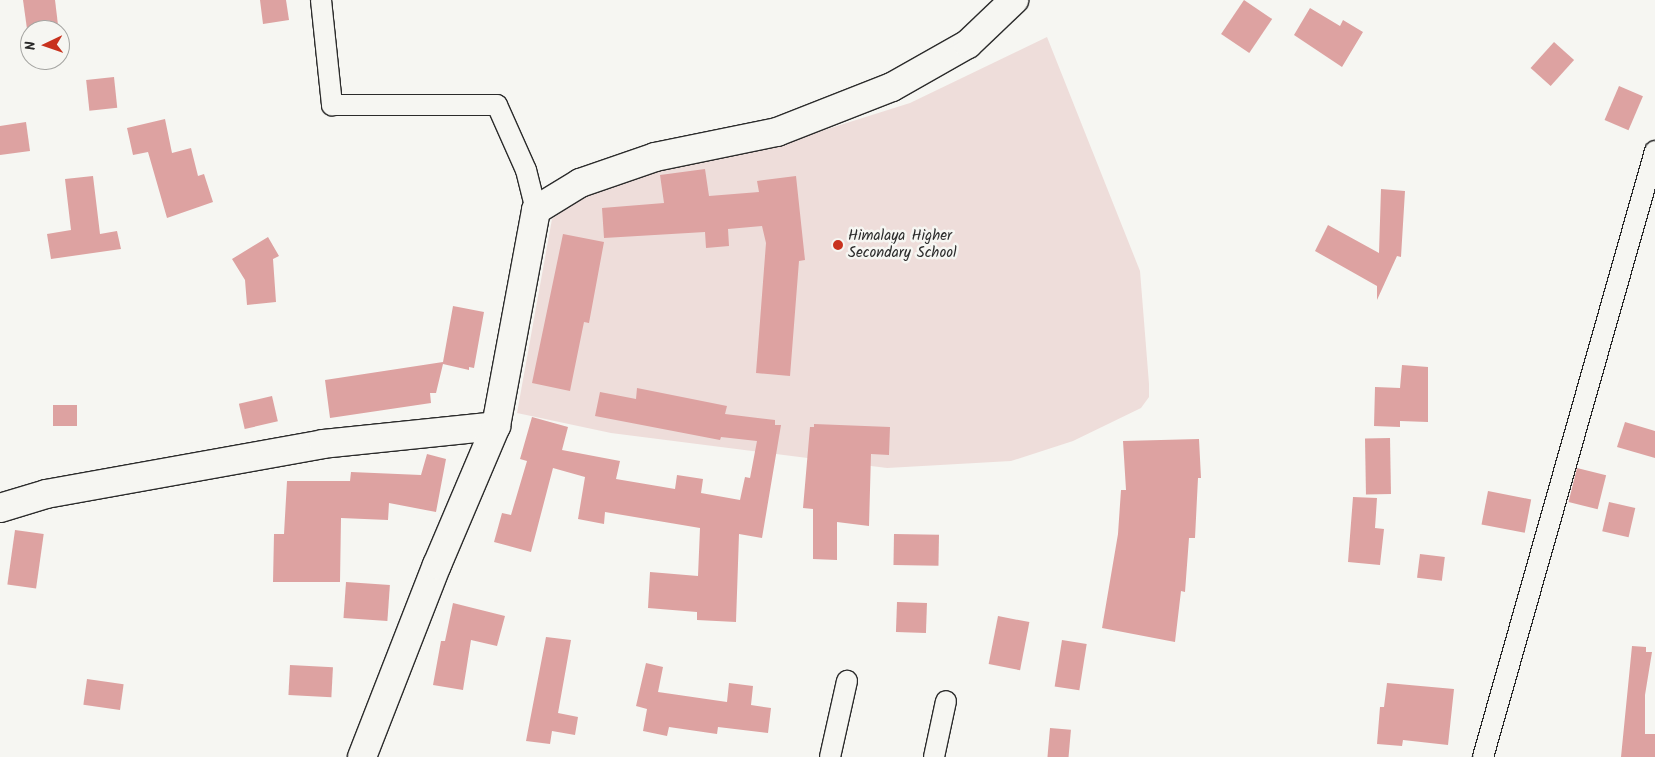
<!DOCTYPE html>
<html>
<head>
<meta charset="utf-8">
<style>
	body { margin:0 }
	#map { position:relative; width:1655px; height:757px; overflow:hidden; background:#f6f6f2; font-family:Kalam,sans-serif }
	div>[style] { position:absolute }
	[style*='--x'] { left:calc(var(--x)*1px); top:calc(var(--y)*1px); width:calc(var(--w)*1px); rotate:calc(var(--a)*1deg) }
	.built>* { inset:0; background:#eeddda }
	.building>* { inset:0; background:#dda2a1; transform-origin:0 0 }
	.roads { filter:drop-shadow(1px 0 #2b2b2b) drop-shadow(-1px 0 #2b2b2b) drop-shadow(0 1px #2b2b2b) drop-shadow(0 -1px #2b2b2b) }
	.street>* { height:20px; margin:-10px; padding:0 10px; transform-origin:10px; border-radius:10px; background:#f6f6f2 }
	.secondary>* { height:28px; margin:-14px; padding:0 14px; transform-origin:14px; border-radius:14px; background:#f6f6f2 }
	.dots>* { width:14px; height:14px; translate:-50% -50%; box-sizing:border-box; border:2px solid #f6f6f2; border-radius:50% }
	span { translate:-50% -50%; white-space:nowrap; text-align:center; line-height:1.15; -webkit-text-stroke:5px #f6f6f2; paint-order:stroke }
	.poi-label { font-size:15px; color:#2b2b2b }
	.left { translate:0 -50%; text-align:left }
	.north { position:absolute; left:20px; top:20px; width:50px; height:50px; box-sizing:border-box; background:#f6f6f2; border:1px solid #a5a5a2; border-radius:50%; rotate:267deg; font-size:14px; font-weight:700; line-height:20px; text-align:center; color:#2b2b2b }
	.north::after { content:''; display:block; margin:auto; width:18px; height:22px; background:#c8321e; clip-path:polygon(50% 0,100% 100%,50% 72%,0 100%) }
</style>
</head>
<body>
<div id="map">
	<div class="built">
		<i style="clip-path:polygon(1047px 37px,1140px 271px,1149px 384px,1149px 397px,1141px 408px,1073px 441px,1011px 461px,887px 468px,611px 433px,517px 413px,552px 219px,588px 192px,655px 166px,764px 149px,910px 103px)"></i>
	</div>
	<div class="building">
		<i style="clip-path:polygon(23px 0,55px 0,58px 25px,27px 29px)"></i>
		<i style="clip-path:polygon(260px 0,286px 0,289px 20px,263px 24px)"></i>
		<i style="left:1244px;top:0;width:34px;height:41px;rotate:34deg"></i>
		<i style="clip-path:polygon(1310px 8px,1340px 26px,1343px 20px,1363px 32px,1342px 67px,1294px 35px)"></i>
		<i style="left:1554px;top:42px;width:27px;height:35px;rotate:42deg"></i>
		<i style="left:114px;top:77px;width:31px;height:28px;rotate:84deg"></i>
		<i style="left:1619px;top:86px;width:26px;height:37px;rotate:23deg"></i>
		<i style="clip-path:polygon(165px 119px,172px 153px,191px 148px,198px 176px,204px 174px,213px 202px,167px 218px,148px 152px,133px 155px,127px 128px)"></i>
		<i style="clip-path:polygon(26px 122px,30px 151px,0 155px,0 126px)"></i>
		<i style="clip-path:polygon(705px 169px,709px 196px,759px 192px,757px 181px,796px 176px,805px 260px,799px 261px,790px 376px,756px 373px,766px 243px,762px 226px,728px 229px,729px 246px,706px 248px,705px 232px,604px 238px,602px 208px,664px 203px,660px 175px)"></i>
		<i style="clip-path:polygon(93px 176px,100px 234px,117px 231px,121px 249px,51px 259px,47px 234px,71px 230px,65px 179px)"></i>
		<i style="clip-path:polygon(1381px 189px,1405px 191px,1401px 257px,1397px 256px,1377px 300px,1377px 286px,1315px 251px,1328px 225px,1379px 253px)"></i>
		<i style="clip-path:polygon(563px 234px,604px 242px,589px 323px,584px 322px,570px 391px,532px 383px)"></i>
		<i style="clip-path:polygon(268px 237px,279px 256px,273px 259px,276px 302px,247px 305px,245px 280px,232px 259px)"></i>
		<i style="clip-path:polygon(453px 306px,484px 312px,474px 368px,469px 367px,469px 370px,443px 364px,436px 393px,430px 393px,431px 403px,330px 418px,325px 380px,443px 362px)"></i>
		<i style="clip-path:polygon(1402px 365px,1428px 367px,1428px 422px,1400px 421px,1400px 427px,1374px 426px,1375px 387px,1400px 388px)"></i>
		<i style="clip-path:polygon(637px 388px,727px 406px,725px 414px,775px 420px,775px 425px,781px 425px,762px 538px,739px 534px,736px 622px,697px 620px,697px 612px,648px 608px,650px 572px,698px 576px,700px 528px,605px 512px,604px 524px,578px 519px,585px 477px,553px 468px,531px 552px,494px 542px,502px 513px,511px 515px,527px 461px,520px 459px,532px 417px,568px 427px,562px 450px,620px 461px,616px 479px,675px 489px,677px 475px,703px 479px,701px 493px,740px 500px,745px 477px,750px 478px,757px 441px,721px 437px,720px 440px,595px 416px,600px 392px,636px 399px)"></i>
		<i style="left:272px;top:396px;width:26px;height:34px;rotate:77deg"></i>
		<i style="left:53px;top:405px;width:24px;height:21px"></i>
		<i style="clip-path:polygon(1625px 422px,1655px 431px,1655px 458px,1617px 447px)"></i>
		<i style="clip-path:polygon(814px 424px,890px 427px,889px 455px,871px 454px,869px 526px,837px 522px,837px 560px,813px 559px,813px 509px,803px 508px,810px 427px,814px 427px)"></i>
		<i style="left:1390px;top:438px;width:56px;height:25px;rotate:89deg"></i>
		<i style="clip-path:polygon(1199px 439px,1201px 478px,1198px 478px,1195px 538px,1189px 538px,1185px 592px,1181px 591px,1175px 642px,1102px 628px,1118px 534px,1121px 490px,1126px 490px,1123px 441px)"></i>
		<i style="clip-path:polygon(427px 454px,446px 459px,436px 512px,389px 503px,388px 520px,341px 518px,340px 582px,273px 582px,274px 534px,284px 534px,287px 481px,350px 481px,351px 472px,421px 475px)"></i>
		<i style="left:1577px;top:468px;width:30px;height:35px;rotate:14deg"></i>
		<i style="left:1488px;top:491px;width:44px;height:34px;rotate:11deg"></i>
		<i style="clip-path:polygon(1353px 497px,1377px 498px,1375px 528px,1384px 529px,1380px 565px,1348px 562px)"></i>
		<i style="left:1609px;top:502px;width:27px;height:30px;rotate:13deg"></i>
		<i style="left:15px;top:530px;width:29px;height:55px;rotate:8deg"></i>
		<i style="left:894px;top:534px;width:45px;height:31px;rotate:1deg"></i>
		<i style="left:1420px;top:554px;width:25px;height:24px;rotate:7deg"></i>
		<i style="left:346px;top:582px;width:44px;height:36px;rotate:4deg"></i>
		<i style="left:897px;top:602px;width:30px;height:30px;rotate:2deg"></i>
		<i style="clip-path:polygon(453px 603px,505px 616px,497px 646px,471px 640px,463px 690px,433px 685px,441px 641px,445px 641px)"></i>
		<i style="left:998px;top:616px;width:32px;height:49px;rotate:11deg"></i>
		<i style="clip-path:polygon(546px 637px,571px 640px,558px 713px,578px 717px,575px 735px,552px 731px,550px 744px,526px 741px)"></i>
		<i style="left:1062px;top:640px;width:25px;height:47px;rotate:9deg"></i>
		<i style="clip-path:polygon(1632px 646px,1646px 647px,1646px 652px,1652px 652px,1645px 695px,1645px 734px,1655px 734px,1655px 757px,1621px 757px)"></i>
		<i style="clip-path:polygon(646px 663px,663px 667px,658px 692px,727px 702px,729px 683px,753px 686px,751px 705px,771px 708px,768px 733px,718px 727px,717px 734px,669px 727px,667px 736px,643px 731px,647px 709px,636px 706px)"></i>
		<i style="left:290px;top:665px;width:43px;height:30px;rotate:3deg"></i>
		<i style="left:87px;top:679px;width:37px;height:26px;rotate:8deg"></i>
		<i style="clip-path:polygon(1387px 683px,1454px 689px,1448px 745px,1403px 740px,1402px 746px,1377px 744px,1380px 707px,1384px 707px)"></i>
		<i style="left:1050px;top:728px;width:21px;height:29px;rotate:5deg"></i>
	</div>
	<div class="roads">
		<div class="street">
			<i style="--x:321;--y:0;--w:106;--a:84"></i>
			<i style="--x:332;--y:105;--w:165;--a:0"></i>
			<i style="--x:497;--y:105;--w:71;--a:66"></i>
			<i style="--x:526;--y:170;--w:41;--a:76"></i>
			<i style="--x:830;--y:757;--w:78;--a:-77.4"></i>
			<i style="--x:934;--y:757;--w:57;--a:-77.9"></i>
			<i style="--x:1483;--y:757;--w:630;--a:-74.15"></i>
		</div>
		<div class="secondary">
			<i style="--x:0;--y:508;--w:48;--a:-16.9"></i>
			<i style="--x:46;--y:494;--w:281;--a:-10.2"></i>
			<i style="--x:323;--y:444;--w:174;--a:-5.9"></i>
			<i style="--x:362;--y:757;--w:206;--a:-68.7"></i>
			<i style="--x:437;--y:565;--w:151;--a:-67"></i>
			<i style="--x:496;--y:426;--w:220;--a:-79.5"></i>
			<i style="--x:536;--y:210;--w:52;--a:-31.5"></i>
			<i style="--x:580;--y:183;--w:79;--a:-19.1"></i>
			<i style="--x:655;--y:157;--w:125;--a:-11.6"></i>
			<i style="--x:777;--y:132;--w:123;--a:-21.4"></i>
			<i style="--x:892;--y:87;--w:87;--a:-29.5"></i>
			<i style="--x:968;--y:44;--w:64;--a:-43.7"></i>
		</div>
	</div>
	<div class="dots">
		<i style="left:838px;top:245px;background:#c8321e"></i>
	</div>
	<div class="poi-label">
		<span class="left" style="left:848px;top:245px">Himalaya Higher<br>Secondary School</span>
	</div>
	<div class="north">N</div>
</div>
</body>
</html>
